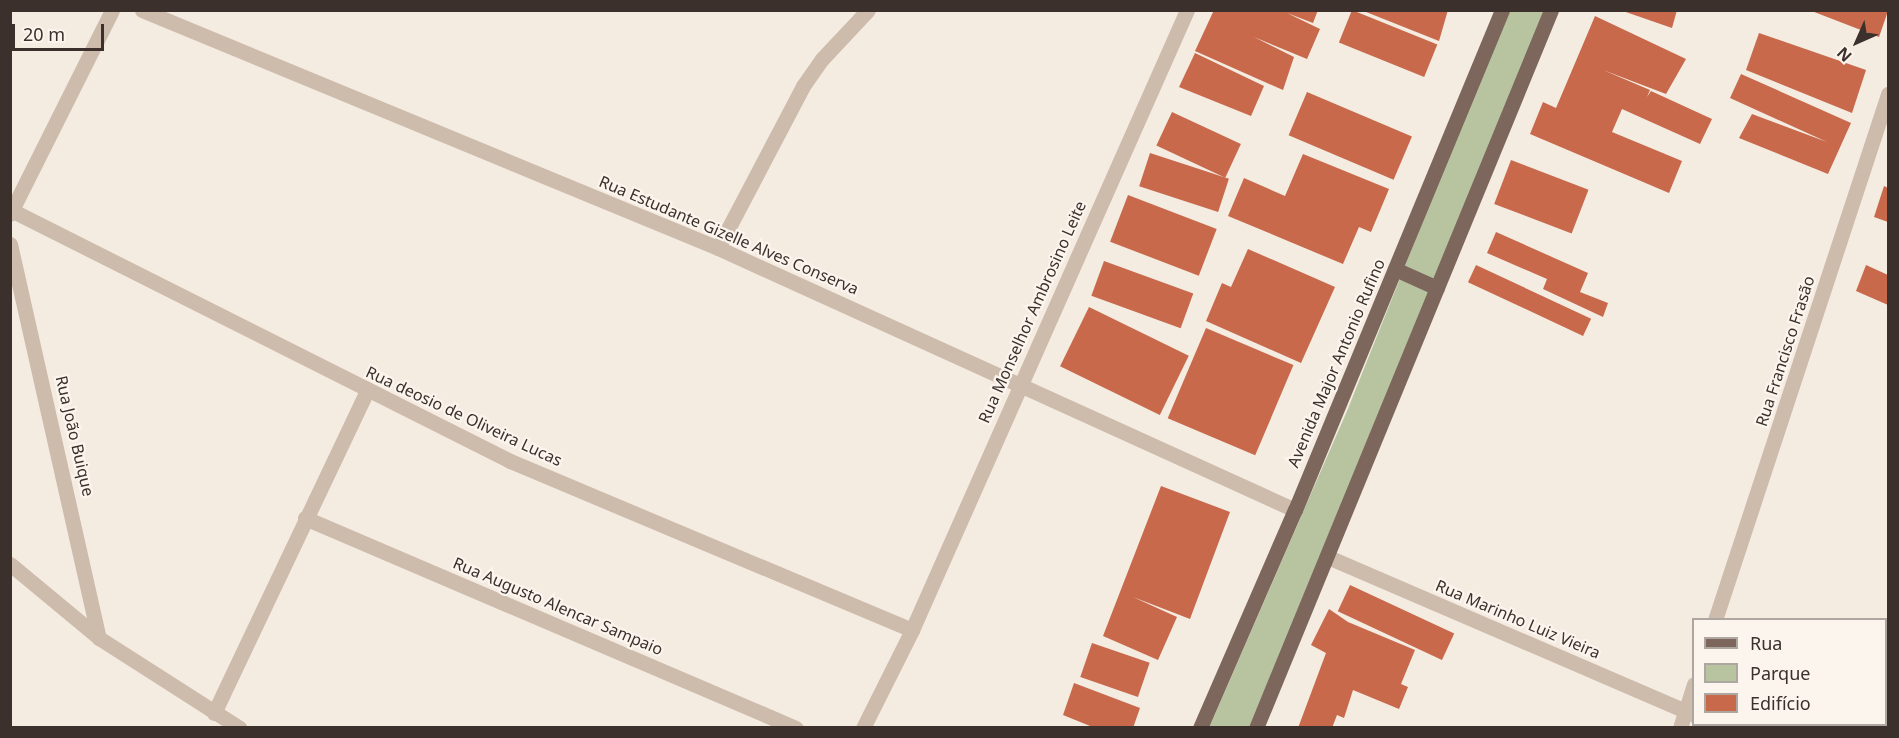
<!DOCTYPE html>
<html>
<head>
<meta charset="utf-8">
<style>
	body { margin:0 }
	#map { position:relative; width:1899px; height:738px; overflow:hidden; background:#f4ebe1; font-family:"Noto Sans",sans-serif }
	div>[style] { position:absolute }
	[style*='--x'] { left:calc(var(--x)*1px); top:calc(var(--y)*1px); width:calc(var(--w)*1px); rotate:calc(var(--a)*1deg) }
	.green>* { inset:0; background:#b8c4a0 }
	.building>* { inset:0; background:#c8694b; transform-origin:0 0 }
	.minor>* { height:15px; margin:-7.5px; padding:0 7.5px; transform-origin:7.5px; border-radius:7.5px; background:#cdbbac }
	.major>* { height:15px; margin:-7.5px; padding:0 7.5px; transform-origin:7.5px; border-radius:7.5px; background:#7d675c }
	span { translate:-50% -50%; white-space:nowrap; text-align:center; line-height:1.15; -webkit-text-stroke:4.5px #fbf5ee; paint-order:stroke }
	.street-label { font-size:16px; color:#3b302b }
	.frame { position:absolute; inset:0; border:12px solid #3b302b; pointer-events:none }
	.legend { position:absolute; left:1692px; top:618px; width:195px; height:108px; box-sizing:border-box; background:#fbf5ee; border:2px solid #aea6a0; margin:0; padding:8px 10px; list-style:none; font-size:18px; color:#3b302b }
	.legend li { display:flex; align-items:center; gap:12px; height:30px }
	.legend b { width:30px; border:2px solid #aea6a0 }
	.north { position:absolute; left:1827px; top:12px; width:60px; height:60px; -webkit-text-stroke:4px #fbf5ee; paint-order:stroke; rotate:225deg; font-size:16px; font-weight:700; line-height:24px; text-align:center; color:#3b302b }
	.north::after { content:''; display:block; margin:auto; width:21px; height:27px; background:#3b302b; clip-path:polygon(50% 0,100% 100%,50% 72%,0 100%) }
	.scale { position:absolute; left:12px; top:24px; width:92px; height:27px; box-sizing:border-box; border:3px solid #3b302b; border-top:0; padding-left:8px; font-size:18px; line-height:21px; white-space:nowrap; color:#3b302b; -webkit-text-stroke:4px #fbf5ee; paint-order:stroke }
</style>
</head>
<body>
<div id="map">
	<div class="green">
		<i style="clip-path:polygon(1507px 11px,1551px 11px,1249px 727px,1209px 728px,1347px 411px)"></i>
	</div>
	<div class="building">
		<i style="clip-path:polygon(1214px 10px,1318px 10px,1313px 23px,1287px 13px,1320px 29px,1307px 59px,1254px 37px,1294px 57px,1283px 90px,1195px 51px)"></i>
		<i style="left:1352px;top:10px;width:92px;height:35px;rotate:22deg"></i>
		<i style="clip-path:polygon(1361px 10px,1448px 10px,1439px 41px)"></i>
		<i style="clip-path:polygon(1620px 10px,1677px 10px,1672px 28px)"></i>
		<i style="clip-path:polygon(1809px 10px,1888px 10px,1888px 11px,1879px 37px)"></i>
		<i style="clip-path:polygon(1595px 16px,1686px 59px,1666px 94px,1603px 70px,1650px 90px,1647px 97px,1651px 91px,1712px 119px,1700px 144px,1622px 109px,1612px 132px,1682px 161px,1669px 193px,1530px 134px,1543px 102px,1556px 108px)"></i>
		<i style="clip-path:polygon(1759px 33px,1866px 70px,1852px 113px,1746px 70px)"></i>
		<i style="clip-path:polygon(1195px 53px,1264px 86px,1251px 116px,1179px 87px)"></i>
		<i style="clip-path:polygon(1741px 74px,1851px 123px,1828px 174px,1739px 138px,1752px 114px,1827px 142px,1730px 98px)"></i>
		<i style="left:1307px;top:92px;width:114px;height:47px;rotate:23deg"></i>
		<i style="left:1172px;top:112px;width:76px;height:37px;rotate:25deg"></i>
		<i style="left:1150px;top:153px;width:83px;height:35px;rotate:18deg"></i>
		<i style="clip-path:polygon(1303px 154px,1389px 189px,1371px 232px,1359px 227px,1343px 264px,1228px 216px,1244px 178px,1285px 196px)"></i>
		<i style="left:1511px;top:160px;width:83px;height:47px;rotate:21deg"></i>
		<i style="clip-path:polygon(1884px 186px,1888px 188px,1888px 222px,1874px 217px)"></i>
		<i style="left:1128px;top:195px;width:95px;height:50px;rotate:21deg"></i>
		<i style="clip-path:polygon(1496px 232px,1588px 273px,1580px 292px,1608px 303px,1603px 317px,1543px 289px,1547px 279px,1487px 253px)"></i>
		<i style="clip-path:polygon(1248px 249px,1335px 287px,1301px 363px,1206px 321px,1222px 283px,1231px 287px)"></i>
		<i style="left:1104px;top:261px;width:95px;height:37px;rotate:20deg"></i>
		<i style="left:1476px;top:265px;width:127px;height:19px;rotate:25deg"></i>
		<i style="clip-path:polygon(1866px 265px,1888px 275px,1888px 305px,1856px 291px)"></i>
		<i style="left:1089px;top:307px;width:111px;height:66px;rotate:26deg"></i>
		<i style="left:1206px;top:328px;width:95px;height:98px;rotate:23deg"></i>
		<i style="clip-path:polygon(1161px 486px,1230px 512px,1190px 619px,1133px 597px,1177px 617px,1158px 660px,1103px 636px)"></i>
		<i style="left:1350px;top:585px;width:115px;height:29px;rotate:25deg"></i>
		<i style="clip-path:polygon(1329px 609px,1348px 622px,1415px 650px,1401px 684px,1408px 687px,1399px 709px,1353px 690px,1344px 718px,1337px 715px,1332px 728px,1298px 728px,1326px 653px,1311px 645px)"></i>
		<i style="left:1092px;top:643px;width:61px;height:36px;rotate:19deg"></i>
		<i style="clip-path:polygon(1074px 683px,1140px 708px,1133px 728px,1095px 728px,1063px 715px)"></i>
	</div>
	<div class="minor">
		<i style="--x:142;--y:10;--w:623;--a:22.45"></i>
		<i style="--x:718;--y:248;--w:634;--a:24.42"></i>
		<i style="--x:11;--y:210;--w:559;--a:26.7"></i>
		<i style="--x:510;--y:461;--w:436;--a:22.8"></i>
		<i style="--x:10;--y:214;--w:228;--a:-63.4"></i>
		<i style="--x:10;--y:244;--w:404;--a:77.3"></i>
		<i style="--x:718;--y:248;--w:183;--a:-62.3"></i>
		<i style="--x:803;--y:86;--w:33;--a:-55"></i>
		<i style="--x:822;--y:59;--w:67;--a:-46.8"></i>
		<i style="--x:305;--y:518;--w:534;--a:23.16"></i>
		<i style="--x:1328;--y:557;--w:399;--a:23.3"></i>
		<i style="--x:10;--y:564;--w:116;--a:39.7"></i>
		<i style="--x:99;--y:638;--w:167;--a:32.6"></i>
		<i style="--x:1715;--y:620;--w:554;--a:-71.79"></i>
		<i style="--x:214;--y:713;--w:357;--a:-64.6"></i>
		<i style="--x:1715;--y:724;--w:7;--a:34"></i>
		<i style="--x:863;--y:728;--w:110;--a:-63.4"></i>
		<i style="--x:912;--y:630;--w:678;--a:-66.08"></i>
		<i style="--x:1680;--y:728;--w:46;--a:-72.3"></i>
	</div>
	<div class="major">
		<i style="--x:1395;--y:269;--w:46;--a:24.3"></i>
		<i style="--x:1200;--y:728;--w:238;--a:-66.5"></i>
		<i style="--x:1295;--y:510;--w:541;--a:-67.51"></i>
		<i style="--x:1256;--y:728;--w:776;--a:-67.66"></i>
	</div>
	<div class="street-label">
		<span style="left:729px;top:235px;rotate:23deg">Rua Estudante Gizelle Alves Conserva</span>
		<span style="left:1032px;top:312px;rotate:-66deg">Rua Monselhor Ambrosino Leite</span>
		<span style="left:1785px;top:351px;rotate:-72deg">Rua Francisco Frasão</span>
		<span style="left:1336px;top:363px;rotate:-67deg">Avenida Major Antonio Rufino</span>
		<span style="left:464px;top:416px;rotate:25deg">Rua deosio de Oliveira Lucas</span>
		<span style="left:75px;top:436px;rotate:77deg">Rua João Buique</span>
		<span style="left:558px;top:606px;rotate:23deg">Rua Augusto Alencar Sampaio</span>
		<span style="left:1518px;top:619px;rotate:23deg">Rua Marinho Luiz Vieira</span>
	</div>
	<div class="frame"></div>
	<ul class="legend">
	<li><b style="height:8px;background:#7d675c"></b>Rua</li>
	<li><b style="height:16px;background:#b8c4a0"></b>Parque</li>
	<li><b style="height:16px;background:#c8694b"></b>Edifício</li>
	</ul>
	<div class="north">N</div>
	<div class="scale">20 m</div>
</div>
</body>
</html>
